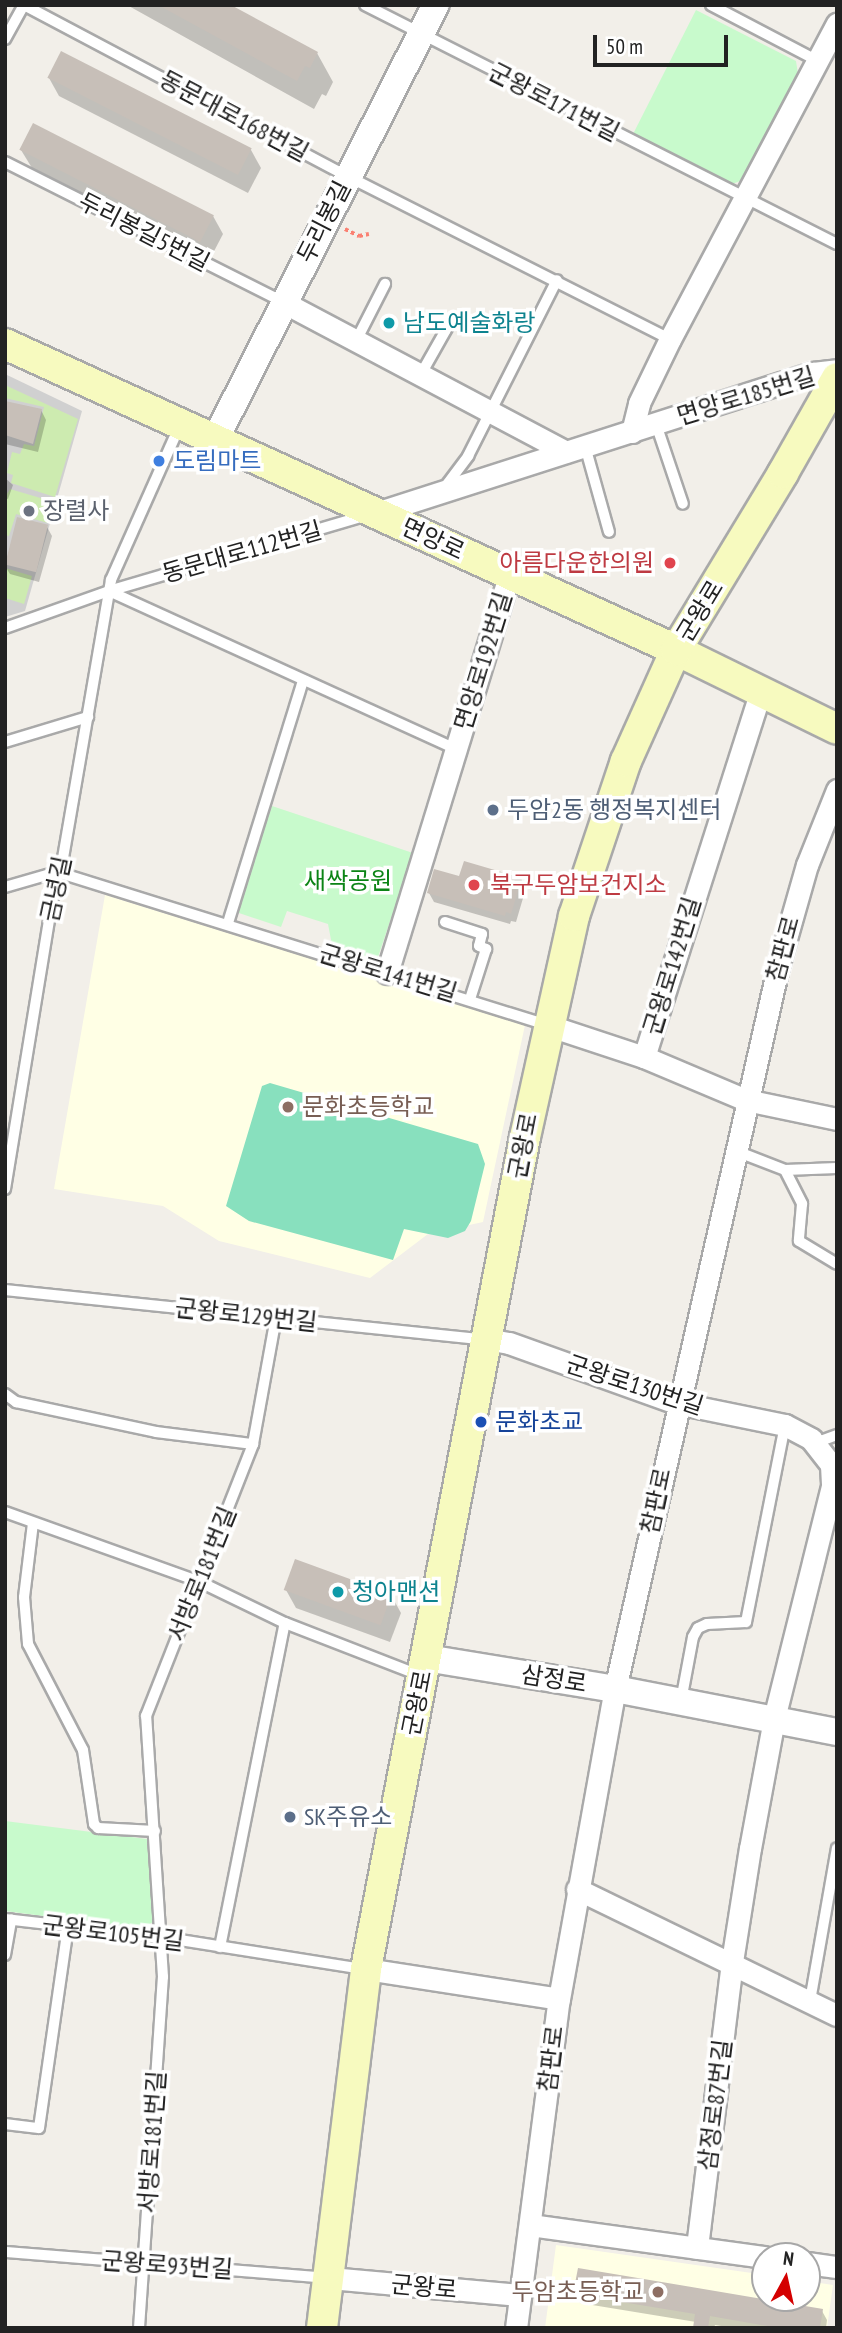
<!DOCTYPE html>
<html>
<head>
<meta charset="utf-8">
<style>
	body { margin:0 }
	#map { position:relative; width:842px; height:2333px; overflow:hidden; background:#f2efe9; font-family:"PT Sans Narrow","Noto Sans KR",sans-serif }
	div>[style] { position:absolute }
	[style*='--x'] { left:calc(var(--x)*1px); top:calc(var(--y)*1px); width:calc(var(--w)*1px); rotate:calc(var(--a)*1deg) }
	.education>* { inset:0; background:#ffffe5 }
	.religious>* { inset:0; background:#d0d0d0 }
	.grass>* { inset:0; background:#cdebb0 }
	.park>* { inset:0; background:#c8facc }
	.pitch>* { inset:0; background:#88e0be }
	.shadow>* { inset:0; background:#0003 }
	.building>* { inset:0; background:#c7bfb8; transform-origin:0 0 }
	.path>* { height:3.5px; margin-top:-1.75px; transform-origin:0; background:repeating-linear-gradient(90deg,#fa8072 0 3.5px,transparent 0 7px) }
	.roads { filter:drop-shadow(2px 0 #a9a9a9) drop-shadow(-2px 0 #a9a9a9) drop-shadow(0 2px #a9a9a9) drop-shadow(0 -2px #a9a9a9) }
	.service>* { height:10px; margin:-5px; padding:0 5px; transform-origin:5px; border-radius:5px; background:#fff }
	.minor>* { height:21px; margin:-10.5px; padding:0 10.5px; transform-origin:10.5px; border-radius:10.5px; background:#fff }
	.tertiary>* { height:26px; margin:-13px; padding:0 13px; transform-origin:13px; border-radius:13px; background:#fff }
	.secondary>* { height:30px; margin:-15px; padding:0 15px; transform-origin:15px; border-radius:15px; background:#f7fabf }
	.dots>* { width:19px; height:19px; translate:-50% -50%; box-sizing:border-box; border:4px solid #fff; border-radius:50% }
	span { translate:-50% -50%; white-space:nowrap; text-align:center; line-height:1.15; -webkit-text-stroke:7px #fff; paint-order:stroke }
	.street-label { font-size:24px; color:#222 }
	.culture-label { font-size:24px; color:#0d838f }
	.left { translate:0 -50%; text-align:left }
	.shop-label { font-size:24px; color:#366cbe }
	.worship-label { font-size:24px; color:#5b616d }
	.health-label { font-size:24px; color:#be3a42 }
	.right { translate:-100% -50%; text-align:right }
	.service-label { font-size:24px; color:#4e5e75 }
	.park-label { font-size:24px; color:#0c8416 }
	.education-label { font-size:24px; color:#785e54 }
	.transit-label { font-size:24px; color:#164399 }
	.frame { position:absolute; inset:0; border:7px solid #222; pointer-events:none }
	.north { position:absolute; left:751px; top:2242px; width:70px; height:70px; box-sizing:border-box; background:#fff; border:2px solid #a7a7a7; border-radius:50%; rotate:8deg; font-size:19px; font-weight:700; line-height:28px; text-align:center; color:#222 }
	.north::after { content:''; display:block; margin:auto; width:24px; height:32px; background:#d40000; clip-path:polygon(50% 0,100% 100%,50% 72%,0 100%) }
	.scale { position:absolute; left:593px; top:35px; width:135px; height:32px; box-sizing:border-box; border:4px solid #222; border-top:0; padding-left:9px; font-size:21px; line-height:24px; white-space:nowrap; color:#222; -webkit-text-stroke:5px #fff; paint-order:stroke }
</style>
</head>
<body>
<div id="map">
	<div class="education">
		<i style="clip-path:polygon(105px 895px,525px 1025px,483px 1222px,428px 1234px,370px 1278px,219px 1241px,163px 1206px,54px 1189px)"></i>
		<i style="clip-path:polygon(556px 2245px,765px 2275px,765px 2298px,807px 2298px,807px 2281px,833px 2285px,827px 2328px,545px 2328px)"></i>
	</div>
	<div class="religious">
		<i style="clip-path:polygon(5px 374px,82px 411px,25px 611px,5px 617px)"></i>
	</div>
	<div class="grass">
		<i style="clip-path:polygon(5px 385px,78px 419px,55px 497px,11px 483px,13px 475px,7px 473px,12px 452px,20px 454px,24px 444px,34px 446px,44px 407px,5px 398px)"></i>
		<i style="clip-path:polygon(10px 489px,54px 502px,48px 523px,16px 514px,9px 536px,5px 535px,5px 497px)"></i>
		<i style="clip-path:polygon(5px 568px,32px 576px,24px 604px,5px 598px)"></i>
	</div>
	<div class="park">
		<i style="clip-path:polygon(696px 10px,796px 61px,798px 74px,746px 179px,729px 185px,632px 136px)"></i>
		<i style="clip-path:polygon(272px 806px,413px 853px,377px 960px,332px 945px,328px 924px,287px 911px,281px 927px,236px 912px)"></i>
		<i style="clip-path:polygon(5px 1821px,147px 1839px,153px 1922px,142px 1929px,5px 1911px)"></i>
	</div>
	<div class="pitch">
		<i style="clip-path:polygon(270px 1083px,478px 1144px,485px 1164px,471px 1221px,465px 1231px,448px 1238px,404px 1229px,393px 1260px,249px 1221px,226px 1206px,262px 1086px)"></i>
	</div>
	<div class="shadow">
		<i style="clip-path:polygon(127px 5px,227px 5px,317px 53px,333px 82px,326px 96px,322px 94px,314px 109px)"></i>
		<i style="clip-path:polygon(49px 78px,251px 150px,261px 168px,248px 193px,59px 96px)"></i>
		<i style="clip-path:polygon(21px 150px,213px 216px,223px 234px,211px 257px,32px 168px)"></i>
		<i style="clip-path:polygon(5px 402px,41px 410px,46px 420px,38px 452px,5px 444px)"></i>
		<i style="clip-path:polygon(5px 478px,13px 485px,8px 499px,5px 498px)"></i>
		<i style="clip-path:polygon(18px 519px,47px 527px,52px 536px,39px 582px,10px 574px,5px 566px)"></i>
		<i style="clip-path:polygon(460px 878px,521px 879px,526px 888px,516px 922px,511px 921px,510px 924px,434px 902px,429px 893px)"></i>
		<i style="clip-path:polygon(286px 1590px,391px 1595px,401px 1613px,390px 1642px,296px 1608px)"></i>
		<i style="clip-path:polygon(575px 2294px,822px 2311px,827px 2320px,826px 2328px,733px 2328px,715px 2325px,714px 2328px,695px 2328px,696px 2322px,580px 2303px)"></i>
	</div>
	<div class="building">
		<i style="clip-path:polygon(158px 5px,231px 5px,318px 52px,310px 68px,305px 66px,297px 81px)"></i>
		<i style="left:61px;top:51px;width:214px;height:30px;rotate:27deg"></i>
		<i style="left:33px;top:123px;width:203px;height:30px;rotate:27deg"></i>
		<i style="clip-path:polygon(5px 401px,42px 409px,33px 444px,5px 435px)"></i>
		<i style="left:17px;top:517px;width:32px;height:49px;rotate:14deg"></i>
		<i style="clip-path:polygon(464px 861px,522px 878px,511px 914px,506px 912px,505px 916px,427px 893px,434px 869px,459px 876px)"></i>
		<i style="left:295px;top:1559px;width:103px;height:33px;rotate:20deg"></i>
		<i style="clip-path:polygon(578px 2268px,823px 2309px,820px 2328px,779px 2328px,710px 2316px,708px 2328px,693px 2328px,695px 2314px,573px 2294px)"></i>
	</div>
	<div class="path">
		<i style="--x:345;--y:229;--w:16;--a:27"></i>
		<i style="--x:359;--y:236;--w:10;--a:-11"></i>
	</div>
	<div class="roads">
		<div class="service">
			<i style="--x:24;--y:5;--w:365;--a:27.9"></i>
			<i style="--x:347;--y:176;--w:362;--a:26.8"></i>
			<i style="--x:365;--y:5;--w:529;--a:26.86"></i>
			<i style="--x:711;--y:5;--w:121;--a:27.6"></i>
			<i style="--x:5;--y:39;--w:39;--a:-61"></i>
			<i style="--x:5;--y:162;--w:311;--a:26.7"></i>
			<i style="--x:357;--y:339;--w:62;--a:-63"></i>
			<i style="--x:421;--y:374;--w:61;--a:-60.5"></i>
			<i style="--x:656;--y:424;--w:84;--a:71.4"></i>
			<i style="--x:585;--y:446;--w:89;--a:74.4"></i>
			<i style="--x:445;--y:487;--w:39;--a:-53"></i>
			<i style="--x:468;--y:456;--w:197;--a:-63.2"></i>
			<i style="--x:109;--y:591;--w:381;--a:24.5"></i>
			<i style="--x:5;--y:628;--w:110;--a:-19.6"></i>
			<i style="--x:109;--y:591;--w:269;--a:-16.4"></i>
			<i style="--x:5;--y:742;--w:87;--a:-16.8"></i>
			<i style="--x:5;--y:887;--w:54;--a:-16.1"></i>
			<i style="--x:57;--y:872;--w:513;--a:17.34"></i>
			<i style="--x:445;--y:922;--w:39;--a:18"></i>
			<i style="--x:482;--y:934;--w:12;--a:104"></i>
			<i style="--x:479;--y:946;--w:8;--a:23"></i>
			<i style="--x:486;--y:949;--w:52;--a:107.7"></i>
			<i style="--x:228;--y:923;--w:254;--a:-72.8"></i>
			<i style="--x:736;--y:1151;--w:53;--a:21.2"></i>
			<i style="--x:785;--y:1170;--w:52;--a:-2.2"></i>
			<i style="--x:785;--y:1170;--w:38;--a:63"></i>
			<i style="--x:802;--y:1204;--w:37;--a:95"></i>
			<i style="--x:799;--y:1241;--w:44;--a:31.2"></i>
			<i style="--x:5;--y:1189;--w:321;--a:-80.7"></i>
			<i style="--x:57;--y:872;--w:15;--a:-67"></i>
			<i style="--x:63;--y:858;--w:282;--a:-80.2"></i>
			<i style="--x:111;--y:580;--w:170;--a:-66"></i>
			<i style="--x:5;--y:1290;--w:481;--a:5.9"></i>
			<i style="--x:5;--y:1394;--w:14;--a:36"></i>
			<i style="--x:16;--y:1402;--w:143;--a:12.1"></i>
			<i style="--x:156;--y:1432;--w:98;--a:7.1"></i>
			<i style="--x:815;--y:1443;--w:23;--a:-20"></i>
			<i style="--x:5;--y:1512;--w:205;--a:19.7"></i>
			<i style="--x:198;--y:1581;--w:97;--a:25.8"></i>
			<i style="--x:285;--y:1623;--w:144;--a:21.2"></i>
			<i style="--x:33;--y:1523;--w:75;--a:96.9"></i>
			<i style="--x:24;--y:1597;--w:47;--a:85.1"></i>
			<i style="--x:28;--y:1644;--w:119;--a:62.6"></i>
			<i style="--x:83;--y:1750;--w:75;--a:81.5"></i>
			<i style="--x:94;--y:1824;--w:6;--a:45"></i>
			<i style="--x:98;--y:1828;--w:57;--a:3"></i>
			<i style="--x:681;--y:1701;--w:65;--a:-79.4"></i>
			<i style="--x:693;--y:1637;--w:10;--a:-61"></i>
			<i style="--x:698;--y:1628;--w:10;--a:-24"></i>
			<i style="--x:707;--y:1624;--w:39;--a:-3"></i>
			<i style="--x:746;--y:1622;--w:201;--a:-78.8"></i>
			<i style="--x:5;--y:1919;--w:157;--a:6.6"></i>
			<i style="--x:161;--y:1937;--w:205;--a:9"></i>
			<i style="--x:220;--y:1947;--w:330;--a:-78.7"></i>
			<i style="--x:5;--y:1955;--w:36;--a:-80"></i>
			<i style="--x:810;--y:2001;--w:155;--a:-80"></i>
			<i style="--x:5;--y:2124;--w:34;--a:7"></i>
			<i style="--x:39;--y:2128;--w:203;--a:-81.8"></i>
			<i style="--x:5;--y:2252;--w:323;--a:4.6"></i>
			<i style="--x:139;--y:2328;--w:352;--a:-86.1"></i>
			<i style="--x:163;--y:1977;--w:262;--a:-93.7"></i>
			<i style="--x:146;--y:1716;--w:292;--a:-68.5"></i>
			<i style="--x:253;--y:1444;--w:128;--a:-79.7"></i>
		</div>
		<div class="minor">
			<i style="--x:283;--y:302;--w:320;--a:27.9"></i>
			<i style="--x:632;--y:432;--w:30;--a:-76"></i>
			<i style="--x:639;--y:403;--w:71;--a:-64.2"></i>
			<i style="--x:670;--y:339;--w:357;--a:-62.1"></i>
			<i style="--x:376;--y:513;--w:459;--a:-17.8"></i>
			<i style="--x:813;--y:373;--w:24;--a:-7"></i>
			<i style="--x:387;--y:973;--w:418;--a:-72.9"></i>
			<i style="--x:547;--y:1025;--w:102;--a:18.3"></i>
			<i style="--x:644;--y:1057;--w:111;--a:22.9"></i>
			<i style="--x:746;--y:1100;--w:93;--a:11.8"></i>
			<i style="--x:644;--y:1057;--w:384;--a:-72.3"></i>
			<i style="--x:486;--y:1339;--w:23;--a:10"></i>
			<i style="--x:509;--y:1343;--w:178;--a:19.7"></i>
			<i style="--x:677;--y:1403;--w:110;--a:11.5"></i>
			<i style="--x:785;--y:1425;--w:30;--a:28"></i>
			<i style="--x:811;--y:1439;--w:33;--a:52"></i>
			<i style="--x:831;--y:1465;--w:21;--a:87"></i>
			<i style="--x:832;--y:1486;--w:240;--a:104"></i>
			<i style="--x:774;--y:1719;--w:131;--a:100.5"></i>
			<i style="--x:750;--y:1848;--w:115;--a:99"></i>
			<i style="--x:732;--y:1962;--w:288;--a:97"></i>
			<i style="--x:577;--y:1889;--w:289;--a:25.9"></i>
			<i style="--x:366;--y:1969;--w:195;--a:8.8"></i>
			<i style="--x:530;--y:2225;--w:237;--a:7.8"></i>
			<i style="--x:807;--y:2263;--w:30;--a:8"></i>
			<i style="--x:329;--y:2278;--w:192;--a:5.1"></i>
			<i style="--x:516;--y:2328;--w:332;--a:-82.6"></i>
			<i style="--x:559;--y:1999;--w:315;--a:-79.8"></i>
			<i style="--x:615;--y:1689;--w:744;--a:-77.27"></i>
			<i style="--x:779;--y:963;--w:102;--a:-74.1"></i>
			<i style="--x:807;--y:865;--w:81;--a:-68.2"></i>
		</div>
		<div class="tertiary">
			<i style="--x:215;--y:440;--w:488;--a:-63.1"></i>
			<i style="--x:426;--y:1658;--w:192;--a:9.3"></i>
			<i style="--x:615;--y:1689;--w:226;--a:11"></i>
		</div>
		<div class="secondary">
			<i style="--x:5;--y:344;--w:737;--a:24.51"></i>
			<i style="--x:676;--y:650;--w:179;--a:26.1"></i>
			<i style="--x:322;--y:2328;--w:362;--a:-83"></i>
			<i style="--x:366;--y:1969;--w:847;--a:-79.18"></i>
			<i style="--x:525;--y:1137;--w:226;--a:-77.5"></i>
			<i style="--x:574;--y:916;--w:163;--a:-71.5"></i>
			<i style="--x:626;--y:761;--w:122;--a:-65.8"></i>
			<i style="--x:676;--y:650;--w:207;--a:-58.8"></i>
			<i style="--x:783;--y:473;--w:109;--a:-60.4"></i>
		</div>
	</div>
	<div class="dots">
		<i style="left:389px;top:323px;background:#0f9aa8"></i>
		<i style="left:159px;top:461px;background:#3f7fe0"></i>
		<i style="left:29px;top:511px;background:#6b7280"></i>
		<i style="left:670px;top:563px;background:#e0444e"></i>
		<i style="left:493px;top:810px;background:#5c6f8a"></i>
		<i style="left:474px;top:885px;background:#e0444e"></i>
		<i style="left:288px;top:1107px;background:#8d6e63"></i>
		<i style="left:481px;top:1422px;background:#1a4fb4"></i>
		<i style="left:338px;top:1592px;background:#0f9aa8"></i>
		<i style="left:290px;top:1817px;background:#5c6f8a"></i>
		<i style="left:658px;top:2292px;background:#8d6e63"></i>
	</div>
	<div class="street-label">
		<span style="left:554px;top:102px;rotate:27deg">군왕로171번길</span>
		<span style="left:234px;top:116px;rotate:28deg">동문대로168번길</span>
		<span style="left:324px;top:222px;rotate:-63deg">두리봉길</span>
		<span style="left:144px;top:232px;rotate:27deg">두리봉길5번길</span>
		<span style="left:746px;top:396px;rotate:-17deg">면앙로185번길</span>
		<span style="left:433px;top:539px;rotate:25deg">면앙로</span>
		<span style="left:242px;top:552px;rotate:-16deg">동문대로112번길</span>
		<span style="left:700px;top:611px;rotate:-59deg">군왕로</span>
		<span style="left:483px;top:661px;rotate:-73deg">면앙로192번길</span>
		<span style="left:56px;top:889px;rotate:-78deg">금녕길</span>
		<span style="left:783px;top:949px;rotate:-75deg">참판로</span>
		<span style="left:672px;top:966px;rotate:-73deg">군왕로142번길</span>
		<span style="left:388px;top:973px;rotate:17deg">군왕로141번길</span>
		<span style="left:523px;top:1146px;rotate:-79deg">군왕로</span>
		<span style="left:246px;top:1315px;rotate:6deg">군왕로129번길</span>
		<span style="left:635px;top:1385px;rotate:18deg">군왕로130번길</span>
		<span style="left:656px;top:1501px;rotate:-78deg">참판로</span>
		<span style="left:202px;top:1574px;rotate:-68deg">서방로181번길</span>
		<span style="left:554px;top:1679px;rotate:9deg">삼정로</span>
		<span style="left:417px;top:1703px;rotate:-79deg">군왕로</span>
		<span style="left:113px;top:1933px;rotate:7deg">군왕로105번길</span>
		<span style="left:551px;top:2059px;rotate:-83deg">참판로</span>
		<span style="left:715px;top:2105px;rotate:-83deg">삼정로87번길</span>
		<span style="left:152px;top:2142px;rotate:-86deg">서방로181번길</span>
		<span style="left:167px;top:2265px;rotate:4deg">군왕로93번길</span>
		<span style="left:424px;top:2287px;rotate:5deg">군왕로</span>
	</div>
	<div class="culture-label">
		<span class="left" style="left:403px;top:323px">남도예술화랑</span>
		<span class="left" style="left:352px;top:1592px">청아맨션</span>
	</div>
	<div class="shop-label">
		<span class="left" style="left:173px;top:461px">도림마트</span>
	</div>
	<div class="worship-label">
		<span class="left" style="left:43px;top:511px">장렬사</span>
	</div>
	<div class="health-label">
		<span class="right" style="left:654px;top:563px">아름다운한의원</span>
		<span class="left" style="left:490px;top:885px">북구두암보건지소</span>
	</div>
	<div class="service-label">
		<span class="left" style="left:507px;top:810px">두암2동 행정복지센터</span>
		<span class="left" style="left:304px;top:1817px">SK주유소</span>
	</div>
	<div class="park-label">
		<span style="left:348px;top:881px">새싹공원</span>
	</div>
	<div class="education-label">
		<span class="left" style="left:302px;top:1107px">문화초등학교</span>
		<span class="right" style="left:644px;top:2292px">두암초등학교</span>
	</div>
	<div class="transit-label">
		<span class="left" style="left:495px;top:1422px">문화초교</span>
	</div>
	<div class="frame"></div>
	<div class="north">N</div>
	<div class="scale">50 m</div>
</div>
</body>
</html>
